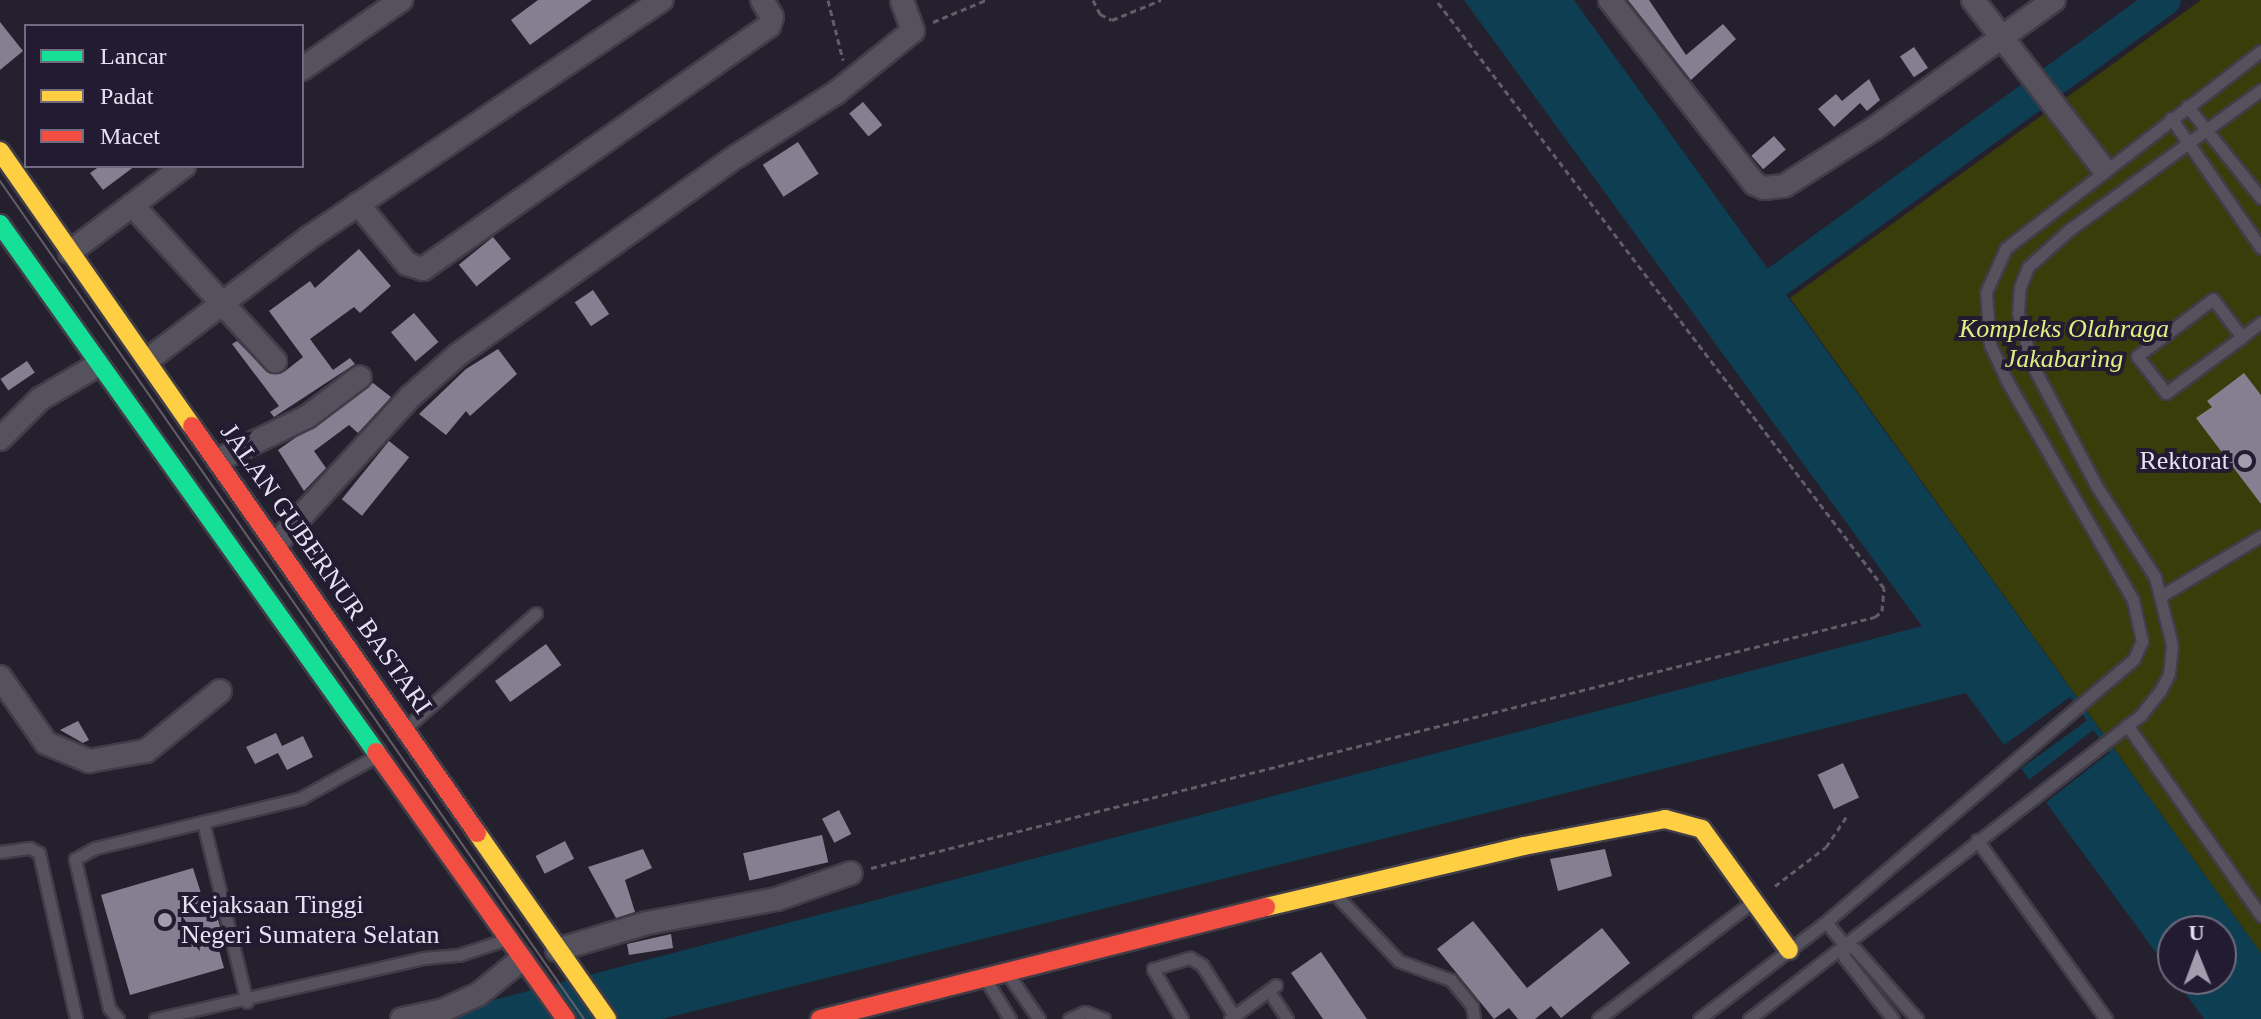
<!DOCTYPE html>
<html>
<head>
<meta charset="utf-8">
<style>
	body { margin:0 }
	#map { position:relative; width:2261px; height:1019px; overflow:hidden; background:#24202d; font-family:"Times New Roman",serif }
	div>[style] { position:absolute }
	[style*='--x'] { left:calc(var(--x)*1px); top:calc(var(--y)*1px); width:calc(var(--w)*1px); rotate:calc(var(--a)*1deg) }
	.green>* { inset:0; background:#393d0a }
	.water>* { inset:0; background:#0e3e51 }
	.pier>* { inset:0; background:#24202d; transform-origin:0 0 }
	.river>* { height:32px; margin:-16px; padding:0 16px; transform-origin:16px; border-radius:16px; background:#0e3e51 }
	.building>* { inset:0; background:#858091; transform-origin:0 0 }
	.path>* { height:3px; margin-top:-1.5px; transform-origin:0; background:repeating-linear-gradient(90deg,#615e68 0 6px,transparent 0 10px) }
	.roads { filter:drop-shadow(2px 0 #413d48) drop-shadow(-2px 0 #413d48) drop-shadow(0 2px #413d48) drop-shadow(0 -2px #413d48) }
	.lane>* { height:11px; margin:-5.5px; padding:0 5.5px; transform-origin:5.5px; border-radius:5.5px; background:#55525d }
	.street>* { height:22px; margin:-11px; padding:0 11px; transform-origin:11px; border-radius:11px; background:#55525d }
	.fast>* { height:18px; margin:-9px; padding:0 9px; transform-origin:9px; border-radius:9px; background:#16e098 }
	.slow>* { height:18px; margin:-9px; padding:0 9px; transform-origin:9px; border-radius:9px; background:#ffcf43 }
	.jam>* { height:18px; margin:-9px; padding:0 9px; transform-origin:9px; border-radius:9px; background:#f24e42 }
	.tram>* { height:2px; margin:-1px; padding:0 1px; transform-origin:1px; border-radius:1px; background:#615e68 }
	.dots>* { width:22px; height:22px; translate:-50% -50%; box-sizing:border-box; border:4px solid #221b32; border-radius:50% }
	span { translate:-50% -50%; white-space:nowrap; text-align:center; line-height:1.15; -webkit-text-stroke:8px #221b32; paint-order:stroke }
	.park-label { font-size:26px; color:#dfee81; font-style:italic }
	.poi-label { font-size:26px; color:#e6e2f2 }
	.right { translate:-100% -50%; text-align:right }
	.left { translate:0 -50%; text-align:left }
	.street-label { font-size:26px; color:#e6e2f2 }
	.legend { position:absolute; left:24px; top:24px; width:280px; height:144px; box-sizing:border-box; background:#221b32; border:2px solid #706b7f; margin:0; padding:10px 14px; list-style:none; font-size:24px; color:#e6e2f2 }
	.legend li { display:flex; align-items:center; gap:16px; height:40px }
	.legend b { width:40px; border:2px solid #706b7f }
	.north { position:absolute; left:2157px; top:915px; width:80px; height:80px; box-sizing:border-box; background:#221b32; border:2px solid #706b7f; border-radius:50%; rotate:359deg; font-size:22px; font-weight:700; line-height:32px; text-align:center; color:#e6e2f2 }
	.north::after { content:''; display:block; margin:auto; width:28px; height:36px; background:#a29ead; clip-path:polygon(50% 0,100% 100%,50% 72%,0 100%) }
</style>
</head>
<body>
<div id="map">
	<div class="green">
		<i style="clip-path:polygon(2201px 0,2261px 0,2261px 953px,1790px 298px)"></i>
	</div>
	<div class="water">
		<i style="clip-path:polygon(1464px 0,1574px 0,2261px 953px,2261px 1019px,2204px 1019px,2175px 979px,2221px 979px,2221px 931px,2173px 931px,2173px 976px,1966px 693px,662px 1019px,421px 1019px,1922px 626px)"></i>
	</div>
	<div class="pier">
		<i style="left:2070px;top:697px;width:29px;height:85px;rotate:54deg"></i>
		<i style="left:2093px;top:730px;width:28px;height:84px;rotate:52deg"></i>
	</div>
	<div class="river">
		<i style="--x:1778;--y:281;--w:478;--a:-36"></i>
	</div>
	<div class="building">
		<i style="clip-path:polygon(538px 0,592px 0,530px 45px,511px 20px)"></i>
		<i style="clip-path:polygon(1628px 0,1649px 0,1686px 55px,1723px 24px,1736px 39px,1691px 80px)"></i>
		<i style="clip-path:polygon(0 22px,23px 51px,0 70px)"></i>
		<i style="left:1914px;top:47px;width:25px;height:17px;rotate:56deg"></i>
		<i style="clip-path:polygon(1869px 79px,1880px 100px,1867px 111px,1860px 103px,1834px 127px,1818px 109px,1836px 94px,1842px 101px)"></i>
		<i style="left:863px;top:102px;width:30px;height:18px;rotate:50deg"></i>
		<i style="left:1774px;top:136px;width:18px;height:30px;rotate:49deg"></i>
		<i style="left:798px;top:142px;width:38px;height:42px;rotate:57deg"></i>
		<i style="clip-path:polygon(100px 166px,135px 166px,103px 190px,90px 173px)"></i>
		<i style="left:493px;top:237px;width:28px;height:44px;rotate:51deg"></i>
		<i style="clip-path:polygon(359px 249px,391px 286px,360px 313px,354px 307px,310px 339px,333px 370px,350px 358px,355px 364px,274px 417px,270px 412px,279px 406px,232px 344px,237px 341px,270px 374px,284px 372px,303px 357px,269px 311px,310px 281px,315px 288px)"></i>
		<i style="left:593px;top:290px;width:29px;height:22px;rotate:56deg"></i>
		<i style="left:414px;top:313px;width:38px;height:30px;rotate:50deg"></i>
		<i style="clip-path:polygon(498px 349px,517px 374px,470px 416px,466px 411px,446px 435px,419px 414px,466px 369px)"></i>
		<i style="left:27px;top:361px;width:14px;height:32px;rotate:56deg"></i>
		<i style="clip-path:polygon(2244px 373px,2261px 395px,2261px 504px,2196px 418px,2212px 407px,2207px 401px)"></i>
		<i style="clip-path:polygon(373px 383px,391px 397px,358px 433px,349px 425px,314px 451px,326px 468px,304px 491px,278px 450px)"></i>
		<i style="left:389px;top:441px;width:26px;height:75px;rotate:39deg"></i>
		<i style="left:546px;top:644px;width:26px;height:63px;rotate:54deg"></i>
		<i style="clip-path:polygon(78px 721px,89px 740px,83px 743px,60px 730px)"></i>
		<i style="clip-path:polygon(276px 733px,282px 746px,303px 736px,313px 757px,287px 770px,278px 753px,255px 764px,246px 747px)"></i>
		<i style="left:1843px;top:763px;width:38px;height:28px;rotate:65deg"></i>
		<i style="left:839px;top:810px;width:27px;height:19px;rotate:63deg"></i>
		<i style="left:822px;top:835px;width:28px;height:81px;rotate:77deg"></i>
		<i style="left:565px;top:841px;width:20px;height:33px;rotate:63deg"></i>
		<i style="clip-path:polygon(643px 849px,652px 868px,625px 880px,635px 912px,616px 918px,588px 867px)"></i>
		<i style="clip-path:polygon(1605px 849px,1612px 876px,1558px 891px,1550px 859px)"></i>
		<i style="clip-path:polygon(193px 868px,205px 906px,214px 904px,220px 927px,213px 929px,224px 968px,130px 995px,101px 895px)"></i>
		<i style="clip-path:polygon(1473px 921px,1527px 988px,1602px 928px,1630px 963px,1561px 1018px,1551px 1006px,1535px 1019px,1518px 1019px,1509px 1008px,1494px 1019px,1437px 949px)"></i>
		<i style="clip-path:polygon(671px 934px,673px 948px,629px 955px,627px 944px)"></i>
		<i style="clip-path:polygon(1321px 952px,1367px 1019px,1323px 1019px,1291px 973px)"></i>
	</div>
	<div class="path">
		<i style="--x:828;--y:0;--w:62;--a:76"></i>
		<i style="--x:1093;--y:0;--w:16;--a:63"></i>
		<i style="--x:1100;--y:14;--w:13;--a:27"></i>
		<i style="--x:1112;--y:20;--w:53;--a:-22.2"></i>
		<i style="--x:933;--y:22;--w:57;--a:-22.5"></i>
		<i style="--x:871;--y:868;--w:1035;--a:-14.04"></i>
		<i style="--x:1875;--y:617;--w:9;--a:-41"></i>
		<i style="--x:1882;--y:611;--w:23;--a:-85"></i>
		<i style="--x:1884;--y:588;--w:739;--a:-127.3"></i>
		<i style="--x:1775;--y:886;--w:64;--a:-37.4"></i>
		<i style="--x:1826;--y:847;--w:40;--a:-56"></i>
	</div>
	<div class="roads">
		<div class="lane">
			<i style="--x:2187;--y:106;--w:118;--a:51.2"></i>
			<i style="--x:2171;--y:118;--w:158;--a:55.3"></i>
			<i style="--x:2242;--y:337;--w:48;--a:-127.3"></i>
			<i style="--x:2213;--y:299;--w:95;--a:143.1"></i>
			<i style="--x:2137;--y:356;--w:47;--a:51.9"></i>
			<i style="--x:2166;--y:393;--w:94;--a:-36.4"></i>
			<i style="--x:2242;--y:337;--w:24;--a:-38"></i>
			<i style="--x:2161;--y:596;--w:117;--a:-31"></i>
			<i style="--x:409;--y:725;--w:169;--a:-41.4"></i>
			<i style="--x:2127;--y:725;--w:233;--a:54.9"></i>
			<i style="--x:203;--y:822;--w:185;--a:76.3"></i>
			<i style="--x:1977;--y:840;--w:221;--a:54.2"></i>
			<i style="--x:0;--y:852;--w:30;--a:-8"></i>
			<i style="--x:30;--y:848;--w:10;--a:29"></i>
			<i style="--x:39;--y:853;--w:170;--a:77.4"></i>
			<i style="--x:1334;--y:893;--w:94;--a:46.3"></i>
			<i style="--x:1399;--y:961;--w:55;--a:20.1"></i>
			<i style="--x:1451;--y:980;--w:33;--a:51"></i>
			<i style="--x:1472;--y:1006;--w:13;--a:81"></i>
			<i style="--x:1826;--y:922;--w:27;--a:51"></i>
			<i style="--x:1843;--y:943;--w:14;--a:86"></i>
			<i style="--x:1844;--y:957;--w:79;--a:51.7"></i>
			<i style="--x:1843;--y:943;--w:13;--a:27"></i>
			<i style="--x:1855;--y:949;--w:94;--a:48.5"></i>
			<i style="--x:1005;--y:970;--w:60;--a:55.2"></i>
			<i style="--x:983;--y:975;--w:52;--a:58.5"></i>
			<i style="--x:1269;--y:991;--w:33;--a:57"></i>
			<i style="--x:118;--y:1019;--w:14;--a:-129"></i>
			<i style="--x:109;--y:1008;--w:153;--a:-102.9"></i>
			<i style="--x:75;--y:859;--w:23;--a:-29"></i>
			<i style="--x:95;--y:848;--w:212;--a:-13.6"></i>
			<i style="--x:301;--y:798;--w:80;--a:-29.1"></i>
			<i style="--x:155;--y:1019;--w:275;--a:-12.8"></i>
			<i style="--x:423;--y:958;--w:36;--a:-5"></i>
			<i style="--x:459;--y:955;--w:44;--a:-18.4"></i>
			<i style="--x:1069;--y:1019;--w:17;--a:-24"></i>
			<i style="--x:1085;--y:1012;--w:20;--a:20"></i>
			<i style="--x:1182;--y:1019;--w:58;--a:-120.1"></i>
			<i style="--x:1153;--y:969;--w:39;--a:-17"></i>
			<i style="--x:1190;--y:958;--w:14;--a:30"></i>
			<i style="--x:1202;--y:965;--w:64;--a:57.8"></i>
			<i style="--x:1230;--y:1019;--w:57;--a:-36.5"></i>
			<i style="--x:1598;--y:1019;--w:193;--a:-37.2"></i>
			<i style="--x:1699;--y:1019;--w:160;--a:-37.4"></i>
			<i style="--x:1826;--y:922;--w:405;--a:-40.5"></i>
			<i style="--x:2134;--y:659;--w:20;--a:-66"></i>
			<i style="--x:2142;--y:641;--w:42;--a:-102.4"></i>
			<i style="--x:2133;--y:600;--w:253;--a:-119.9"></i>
			<i style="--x:2007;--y:381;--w:40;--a:-115"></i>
			<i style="--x:1990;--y:345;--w:53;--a:-94.3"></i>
			<i style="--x:1986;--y:292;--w:48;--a:-65.6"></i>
			<i style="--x:2006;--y:248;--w:322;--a:-37.7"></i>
			<i style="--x:1749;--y:1019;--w:496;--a:-37.8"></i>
			<i style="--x:2141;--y:715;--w:31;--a:-52"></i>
			<i style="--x:2160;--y:691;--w:19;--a:-62"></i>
			<i style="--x:2169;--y:674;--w:29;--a:-84"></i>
			<i style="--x:2172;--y:645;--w:70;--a:-104"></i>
			<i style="--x:2155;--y:577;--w:107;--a:-122.8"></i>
			<i style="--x:2097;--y:487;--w:139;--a:-117.9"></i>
			<i style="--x:2032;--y:364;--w:53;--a:-105.4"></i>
			<i style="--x:2018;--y:313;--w:26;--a:-86"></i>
			<i style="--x:2020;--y:287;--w:22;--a:-68"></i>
			<i style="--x:2028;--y:267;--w:55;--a:-42.1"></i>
			<i style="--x:2069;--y:230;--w:238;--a:-36.1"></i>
		</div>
		<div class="street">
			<i style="--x:1610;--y:0;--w:234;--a:51.8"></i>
			<i style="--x:1755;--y:184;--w:10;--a:24"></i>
			<i style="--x:1764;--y:188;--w:20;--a:-6"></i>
			<i style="--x:1784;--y:186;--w:108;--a:-32.5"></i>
			<i style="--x:1875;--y:128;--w:220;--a:-35.6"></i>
			<i style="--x:1973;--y:0;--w:212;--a:52.3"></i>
			<i style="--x:302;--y:69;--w:121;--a:-34.9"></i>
			<i style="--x:358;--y:204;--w:77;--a:50.8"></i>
			<i style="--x:407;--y:264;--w:17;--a:17"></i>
			<i style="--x:423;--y:269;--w:423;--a:-35.1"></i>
			<i style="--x:769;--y:26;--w:9;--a:-72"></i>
			<i style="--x:772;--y:17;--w:20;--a:-120"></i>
			<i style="--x:132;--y:205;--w:212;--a:47.5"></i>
			<i style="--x:70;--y:252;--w:143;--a:-37"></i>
			<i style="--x:149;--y:359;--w:202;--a:-37.2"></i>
			<i style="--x:310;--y:237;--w:424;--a:-34"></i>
			<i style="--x:0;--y:439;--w:57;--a:-45"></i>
			<i style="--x:40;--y:399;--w:67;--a:-30.4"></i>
			<i style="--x:218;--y:460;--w:99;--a:-25.8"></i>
			<i style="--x:307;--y:417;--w:66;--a:-37"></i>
			<i style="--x:277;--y:543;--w:197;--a:-47.7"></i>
			<i style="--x:410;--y:397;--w:65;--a:-41.3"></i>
			<i style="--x:459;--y:354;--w:341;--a:-35.5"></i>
			<i style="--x:737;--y:156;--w:119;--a:-32.6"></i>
			<i style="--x:837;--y:92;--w:97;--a:-38.8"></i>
			<i style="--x:913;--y:31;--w:33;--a:-110"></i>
			<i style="--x:0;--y:677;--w:80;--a:55.1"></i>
			<i style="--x:46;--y:743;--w:47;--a:22.7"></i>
			<i style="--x:89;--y:761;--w:58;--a:-10"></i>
			<i style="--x:146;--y:751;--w:95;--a:-39"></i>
			<i style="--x:557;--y:950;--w:94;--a:-16.7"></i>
			<i style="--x:647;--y:923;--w:132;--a:-10.5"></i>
			<i style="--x:777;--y:899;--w:78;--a:-19.4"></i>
			<i style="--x:402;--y:1019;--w:40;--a:-12"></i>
			<i style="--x:441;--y:1011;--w:42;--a:-24.1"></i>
			<i style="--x:479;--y:994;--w:55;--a:-39.1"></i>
		</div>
		<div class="fast">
			<i style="--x:0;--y:224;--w:648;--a:54.54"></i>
		</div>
		<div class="slow">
			<i style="--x:0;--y:151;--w:335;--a:55.1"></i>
			<i style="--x:477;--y:833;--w:227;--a:55"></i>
			<i style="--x:1266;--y:907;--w:265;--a:-13.3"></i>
			<i style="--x:1524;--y:846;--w:144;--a:-10.8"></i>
			<i style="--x:1665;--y:819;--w:38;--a:15"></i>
			<i style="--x:1702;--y:829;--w:149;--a:54.3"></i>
		</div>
		<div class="jam">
			<i style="--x:192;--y:426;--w:497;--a:55"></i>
			<i style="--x:376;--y:752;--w:328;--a:54.6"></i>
			<i style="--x:820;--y:1019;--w:460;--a:-14.1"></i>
		</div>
	</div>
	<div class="tram">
		<i style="--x:0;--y:181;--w:1021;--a:55.13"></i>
	</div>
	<div class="dots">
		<i style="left:2245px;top:461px;background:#a29ead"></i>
		<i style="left:165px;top:920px;background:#a29ead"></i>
	</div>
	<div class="park-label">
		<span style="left:2064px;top:344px">Kompleks Olahraga<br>Jakabaring</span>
	</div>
	<div class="poi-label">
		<span class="right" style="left:2229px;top:461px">Rektorat</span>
		<span class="left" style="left:181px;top:920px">Kejaksaan Tinggi<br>Negeri Sumatera Selatan</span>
	</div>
	<div class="street-label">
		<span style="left:326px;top:569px;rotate:55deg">JALAN GUBERNUR BASTARI</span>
	</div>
	<ul class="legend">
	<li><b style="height:10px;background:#16e098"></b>Lancar</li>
	<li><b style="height:10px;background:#ffcf43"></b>Padat</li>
	<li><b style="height:10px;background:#f24e42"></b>Macet</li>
	</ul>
	<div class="north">U</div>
</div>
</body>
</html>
